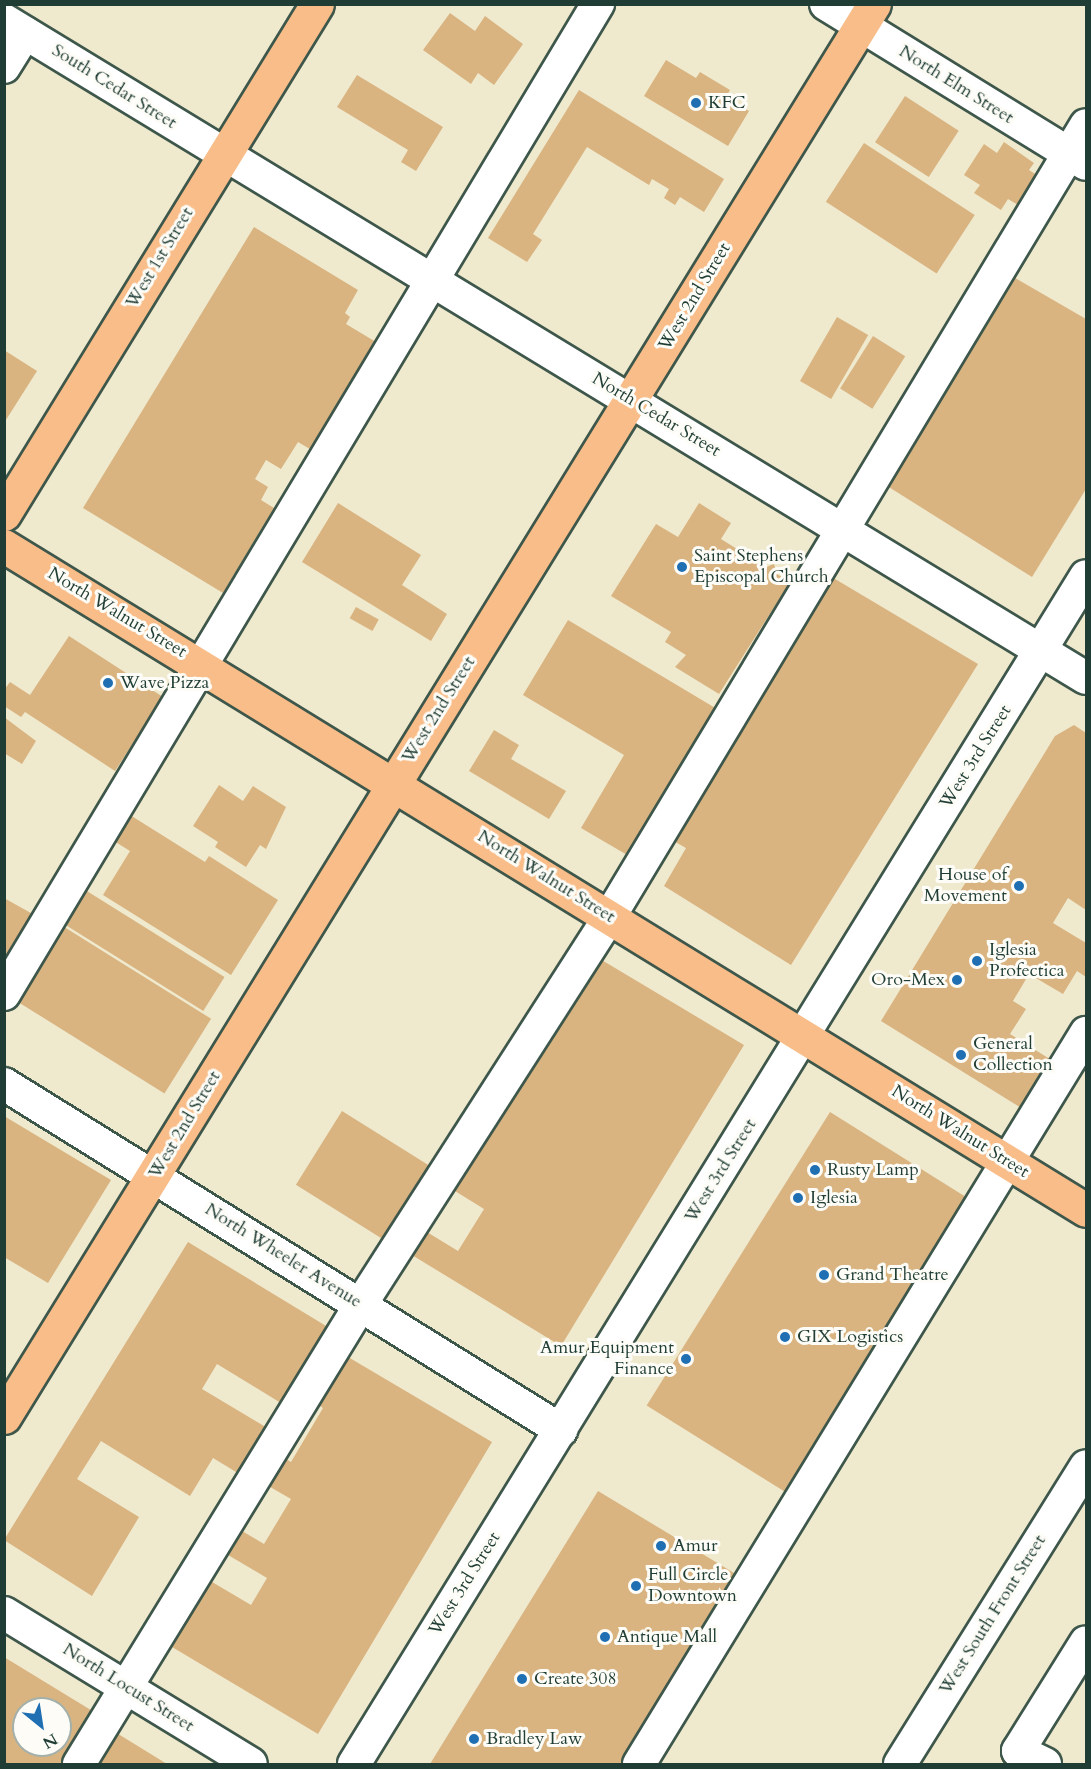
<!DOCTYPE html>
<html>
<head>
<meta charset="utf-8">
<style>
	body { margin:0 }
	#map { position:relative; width:1091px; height:1769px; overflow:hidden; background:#efe9ce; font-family:Cardo,serif }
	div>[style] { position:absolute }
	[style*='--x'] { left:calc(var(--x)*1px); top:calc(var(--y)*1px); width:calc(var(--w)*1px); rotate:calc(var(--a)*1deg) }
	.building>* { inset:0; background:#d9b481; transform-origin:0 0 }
	.roads { filter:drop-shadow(2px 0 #3e574b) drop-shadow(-2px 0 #3e574b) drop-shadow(0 2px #3e574b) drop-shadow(0 -2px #3e574b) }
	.minor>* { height:32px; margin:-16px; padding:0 16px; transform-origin:16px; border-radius:16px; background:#fff }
	.major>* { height:33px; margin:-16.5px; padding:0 16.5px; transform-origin:16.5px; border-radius:16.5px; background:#f8bd89 }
	.highway>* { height:33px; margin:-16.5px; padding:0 16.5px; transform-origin:16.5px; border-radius:16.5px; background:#f8bd89 }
	.dots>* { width:16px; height:16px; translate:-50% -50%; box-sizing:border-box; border:3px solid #fdfcf7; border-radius:50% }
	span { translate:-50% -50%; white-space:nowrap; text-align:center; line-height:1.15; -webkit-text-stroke:6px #fdfcf7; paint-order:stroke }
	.street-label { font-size:18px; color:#1f3d34 }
	.poi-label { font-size:18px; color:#1f3d34 }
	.left { translate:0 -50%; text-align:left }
	.right { translate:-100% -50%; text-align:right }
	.frame { position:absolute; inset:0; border:6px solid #1f3d34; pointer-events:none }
	.north { position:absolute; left:12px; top:1697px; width:60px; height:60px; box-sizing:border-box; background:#fdfcf7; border:2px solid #a4b0a9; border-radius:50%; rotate:150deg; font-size:16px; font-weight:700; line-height:24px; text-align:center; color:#1f3d34 }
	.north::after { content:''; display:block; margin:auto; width:21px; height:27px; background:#1f6fb2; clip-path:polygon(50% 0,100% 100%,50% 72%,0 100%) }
</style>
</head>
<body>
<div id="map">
	<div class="building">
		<i style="clip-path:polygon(450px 13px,475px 31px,485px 16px,523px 44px,494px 85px,478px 73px,471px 84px,423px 50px)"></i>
		<i style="clip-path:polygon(666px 60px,696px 78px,700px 72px,730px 90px,726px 97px,749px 111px,728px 146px,644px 96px)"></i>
		<i style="clip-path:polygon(357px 75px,443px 127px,416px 171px,401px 162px,408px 150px,337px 107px)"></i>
		<i style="clip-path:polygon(579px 90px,724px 179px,704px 212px,680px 197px,675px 205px,664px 198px,669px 189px,652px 179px,649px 185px,587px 147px,533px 234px,542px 240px,527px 262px,488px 238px)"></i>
		<i style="left:905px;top:96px;width:64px;height:55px;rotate:33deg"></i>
		<i style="clip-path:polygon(1004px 142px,1034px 163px,1029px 170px,1043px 179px,1023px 208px,1008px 199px,1001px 210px,974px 193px,980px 185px,964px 175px,984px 144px,997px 153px)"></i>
		<i style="left:864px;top:143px;width:132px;height:70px;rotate:33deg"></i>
		<i style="clip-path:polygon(254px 227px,358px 290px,345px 313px,350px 317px,346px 324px,381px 345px,315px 452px,298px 442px,281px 469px,266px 460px,255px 479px,268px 487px,261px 500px,274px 508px,223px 593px,83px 508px)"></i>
		<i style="clip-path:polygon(1010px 275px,1086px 319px,1086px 489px,1032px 577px,884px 484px)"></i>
		<i style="left:837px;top:317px;width:36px;height:74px;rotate:30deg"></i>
		<i style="left:873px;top:336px;width:38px;height:62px;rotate:32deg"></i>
		<i style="clip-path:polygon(4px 350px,37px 371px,4px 423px)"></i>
		<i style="clip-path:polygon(338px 503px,421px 555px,402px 585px,447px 614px,431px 641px,302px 562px)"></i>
		<i style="clip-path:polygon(699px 503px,731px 523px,721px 539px,766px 567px,774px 564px,777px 574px,790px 582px,719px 694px,675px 667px,686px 655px,665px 642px,671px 632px,611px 596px,656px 524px,678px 537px)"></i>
		<i style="clip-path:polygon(825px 573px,978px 664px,791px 965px,664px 886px,686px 848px,663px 835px)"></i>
		<i style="left:356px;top:607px;width:26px;height:13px;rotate:29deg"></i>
		<i style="clip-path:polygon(568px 620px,722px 712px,634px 859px,581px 828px,624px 755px,523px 695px)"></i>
		<i style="clip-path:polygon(69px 636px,163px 697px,115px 771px,25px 712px,21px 717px,4px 706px,4px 690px,10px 682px,30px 695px)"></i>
		<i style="clip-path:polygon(4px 717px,36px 741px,22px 764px,4px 753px)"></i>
		<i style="clip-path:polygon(1074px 725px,1086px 733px,1086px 910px,1068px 898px,1053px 923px,1086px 943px,1086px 977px,1077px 971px,1063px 994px,1029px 974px,1013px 1001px,1026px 1009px,1010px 1034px,1056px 1063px,1026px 1111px,881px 1021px,1055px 736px)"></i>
		<i style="clip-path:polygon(494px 730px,519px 745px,511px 759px,566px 791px,549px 819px,469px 771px)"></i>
		<i style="clip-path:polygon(219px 785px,243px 801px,253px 786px,286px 807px,266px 849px,260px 845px,246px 867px,215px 847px,218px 842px,193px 826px)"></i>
		<i style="clip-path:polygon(130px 815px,205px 862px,209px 856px,278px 900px,231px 975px,103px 895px,130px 851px,114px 841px)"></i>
		<i style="left:82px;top:888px;width:168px;height:40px;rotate:32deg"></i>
		<i style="clip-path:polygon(4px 898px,38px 917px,4px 975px)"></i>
		<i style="left:61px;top:925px;width:177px;height:88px;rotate:32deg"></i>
		<i style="clip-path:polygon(595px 956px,744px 1045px,561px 1346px,407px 1252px,422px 1229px,458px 1251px,484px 1209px,455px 1191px)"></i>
		<i style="left:342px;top:1111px;width:114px;height:87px;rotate:32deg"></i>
		<i style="left:830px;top:1112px;width:165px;height:346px;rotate:32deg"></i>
		<i style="clip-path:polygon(4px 1116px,111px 1180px,48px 1283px,4px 1257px)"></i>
		<i style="clip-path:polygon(188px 1242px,336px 1332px,289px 1408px,217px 1364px,202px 1389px,274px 1432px,246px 1478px,213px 1458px,190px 1496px,101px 1441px,77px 1479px,139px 1517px,92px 1596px,4px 1540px)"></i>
		<i style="clip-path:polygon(343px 1354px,492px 1442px,318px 1734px,167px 1644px,207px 1579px,251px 1605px,267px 1578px,223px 1552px,237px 1528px,264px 1544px,291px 1499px,265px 1484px,281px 1456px,291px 1462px,323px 1408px,314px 1402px)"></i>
		<i style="clip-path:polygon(598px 1491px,739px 1576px,622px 1764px,430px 1764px)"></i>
		<i style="clip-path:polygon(evenodd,4px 1657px,99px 1715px,68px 1764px,4px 1764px,4px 1657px,24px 1709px,60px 1709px,60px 1745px,24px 1745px,24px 1709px)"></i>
		<i style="clip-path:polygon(115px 1732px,167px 1764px,94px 1764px)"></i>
	</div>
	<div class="roads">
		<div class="minor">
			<i style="--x:826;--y:4;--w:305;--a:31.6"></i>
			<i style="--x:4;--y:20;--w:1266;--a:31.31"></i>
			<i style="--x:4;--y:67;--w:40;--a:-58"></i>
			<i style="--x:4;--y:994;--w:1155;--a:-59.04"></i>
			<i style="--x:4;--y:1084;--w:656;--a:31.85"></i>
			<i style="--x:4;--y:1613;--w:289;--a:31.4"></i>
			<i style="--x:79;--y:1764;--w:540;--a:-58.49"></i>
			<i style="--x:361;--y:1304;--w:461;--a:-57.3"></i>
			<i style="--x:610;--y:916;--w:923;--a:-58.96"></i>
			<i style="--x:354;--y:1764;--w:1395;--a:-58.36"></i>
			<i style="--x:639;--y:1764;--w:857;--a:-58.55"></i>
			<i style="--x:900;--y:1764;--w:351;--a:-58"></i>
			<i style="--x:1045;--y:1764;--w:30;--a:-154"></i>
			<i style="--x:1018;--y:1751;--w:128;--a:-58"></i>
		</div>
		<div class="major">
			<i style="--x:4;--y:546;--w:1269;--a:31.54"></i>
		</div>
		<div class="highway">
			<i style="--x:4;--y:514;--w:598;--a:-58.46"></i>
			<i style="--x:4;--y:1417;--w:1659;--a:-58.38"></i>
		</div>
	</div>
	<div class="dots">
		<i style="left:696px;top:103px;background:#1f6fb2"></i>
		<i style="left:682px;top:567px;background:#1f6fb2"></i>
		<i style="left:108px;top:683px;background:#1f6fb2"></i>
		<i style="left:1019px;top:886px;background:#1f6fb2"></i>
		<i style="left:977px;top:961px;background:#1f6fb2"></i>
		<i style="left:957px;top:980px;background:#1f6fb2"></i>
		<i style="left:961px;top:1055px;background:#1f6fb2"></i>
		<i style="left:815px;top:1170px;background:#1f6fb2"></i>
		<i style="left:798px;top:1198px;background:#1f6fb2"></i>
		<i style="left:824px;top:1275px;background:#1f6fb2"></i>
		<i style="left:785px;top:1337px;background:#1f6fb2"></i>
		<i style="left:686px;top:1359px;background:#1f6fb2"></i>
		<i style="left:661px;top:1546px;background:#1f6fb2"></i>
		<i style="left:636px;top:1586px;background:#1f6fb2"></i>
		<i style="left:605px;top:1637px;background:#1f6fb2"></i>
		<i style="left:522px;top:1679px;background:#1f6fb2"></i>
		<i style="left:474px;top:1739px;background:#1f6fb2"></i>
	</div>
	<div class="street-label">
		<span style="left:956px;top:85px;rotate:32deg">North Elm Street</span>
		<span style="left:114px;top:87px;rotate:32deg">South Cedar Street</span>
		<span style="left:160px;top:258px;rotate:-59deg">West 1st Street</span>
		<span style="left:695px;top:297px;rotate:-59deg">West 2nd Street</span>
		<span style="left:656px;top:415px;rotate:31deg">North Cedar Street</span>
		<span style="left:117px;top:613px;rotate:31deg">North Walnut Street</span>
		<span style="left:439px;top:710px;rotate:-58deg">West 2nd Street</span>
		<span style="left:976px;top:757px;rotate:-58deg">West 3rd Street</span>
		<span style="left:546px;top:877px;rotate:32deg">North Walnut Street</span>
		<span style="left:185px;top:1125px;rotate:-59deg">West 2nd Street</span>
		<span style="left:960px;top:1132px;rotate:32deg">North Walnut Street</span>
		<span style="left:721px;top:1171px;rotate:-58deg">West 3rd Street</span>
		<span style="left:283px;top:1256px;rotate:32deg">North Wheeler Avenue</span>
		<span style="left:465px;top:1584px;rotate:-58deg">West 3rd Street</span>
		<span style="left:993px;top:1615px;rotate:-58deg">West South Front Street</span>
		<span style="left:128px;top:1688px;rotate:32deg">North Locust Street</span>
	</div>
	<div class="poi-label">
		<span class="left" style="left:708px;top:103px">KFC</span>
		<span class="left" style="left:694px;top:567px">Saint Stephens<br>Episcopal Church</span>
		<span class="left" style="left:120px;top:683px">Wave Pizza</span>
		<span class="right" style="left:1007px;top:886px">House of<br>Movement</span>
		<span class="left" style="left:989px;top:961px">Iglesia<br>Profectica</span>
		<span class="right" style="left:945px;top:980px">Oro-Mex</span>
		<span class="left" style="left:973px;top:1055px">General<br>Collection</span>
		<span class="left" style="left:827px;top:1170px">Rusty Lamp</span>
		<span class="left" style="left:810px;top:1198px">Iglesia</span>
		<span class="left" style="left:836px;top:1275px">Grand Theatre</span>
		<span class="left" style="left:797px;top:1337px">GIX Logistics</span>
		<span class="right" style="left:674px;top:1359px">Amur Equipment<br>Finance</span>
		<span class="left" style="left:673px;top:1546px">Amur</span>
		<span class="left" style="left:648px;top:1586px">Full Circle<br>Downtown</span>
		<span class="left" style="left:617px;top:1637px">Antique Mall</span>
		<span class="left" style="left:534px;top:1679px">Create 308</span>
		<span class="left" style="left:486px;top:1739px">Bradley Law</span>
	</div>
	<div class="frame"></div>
	<div class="north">N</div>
</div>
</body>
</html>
